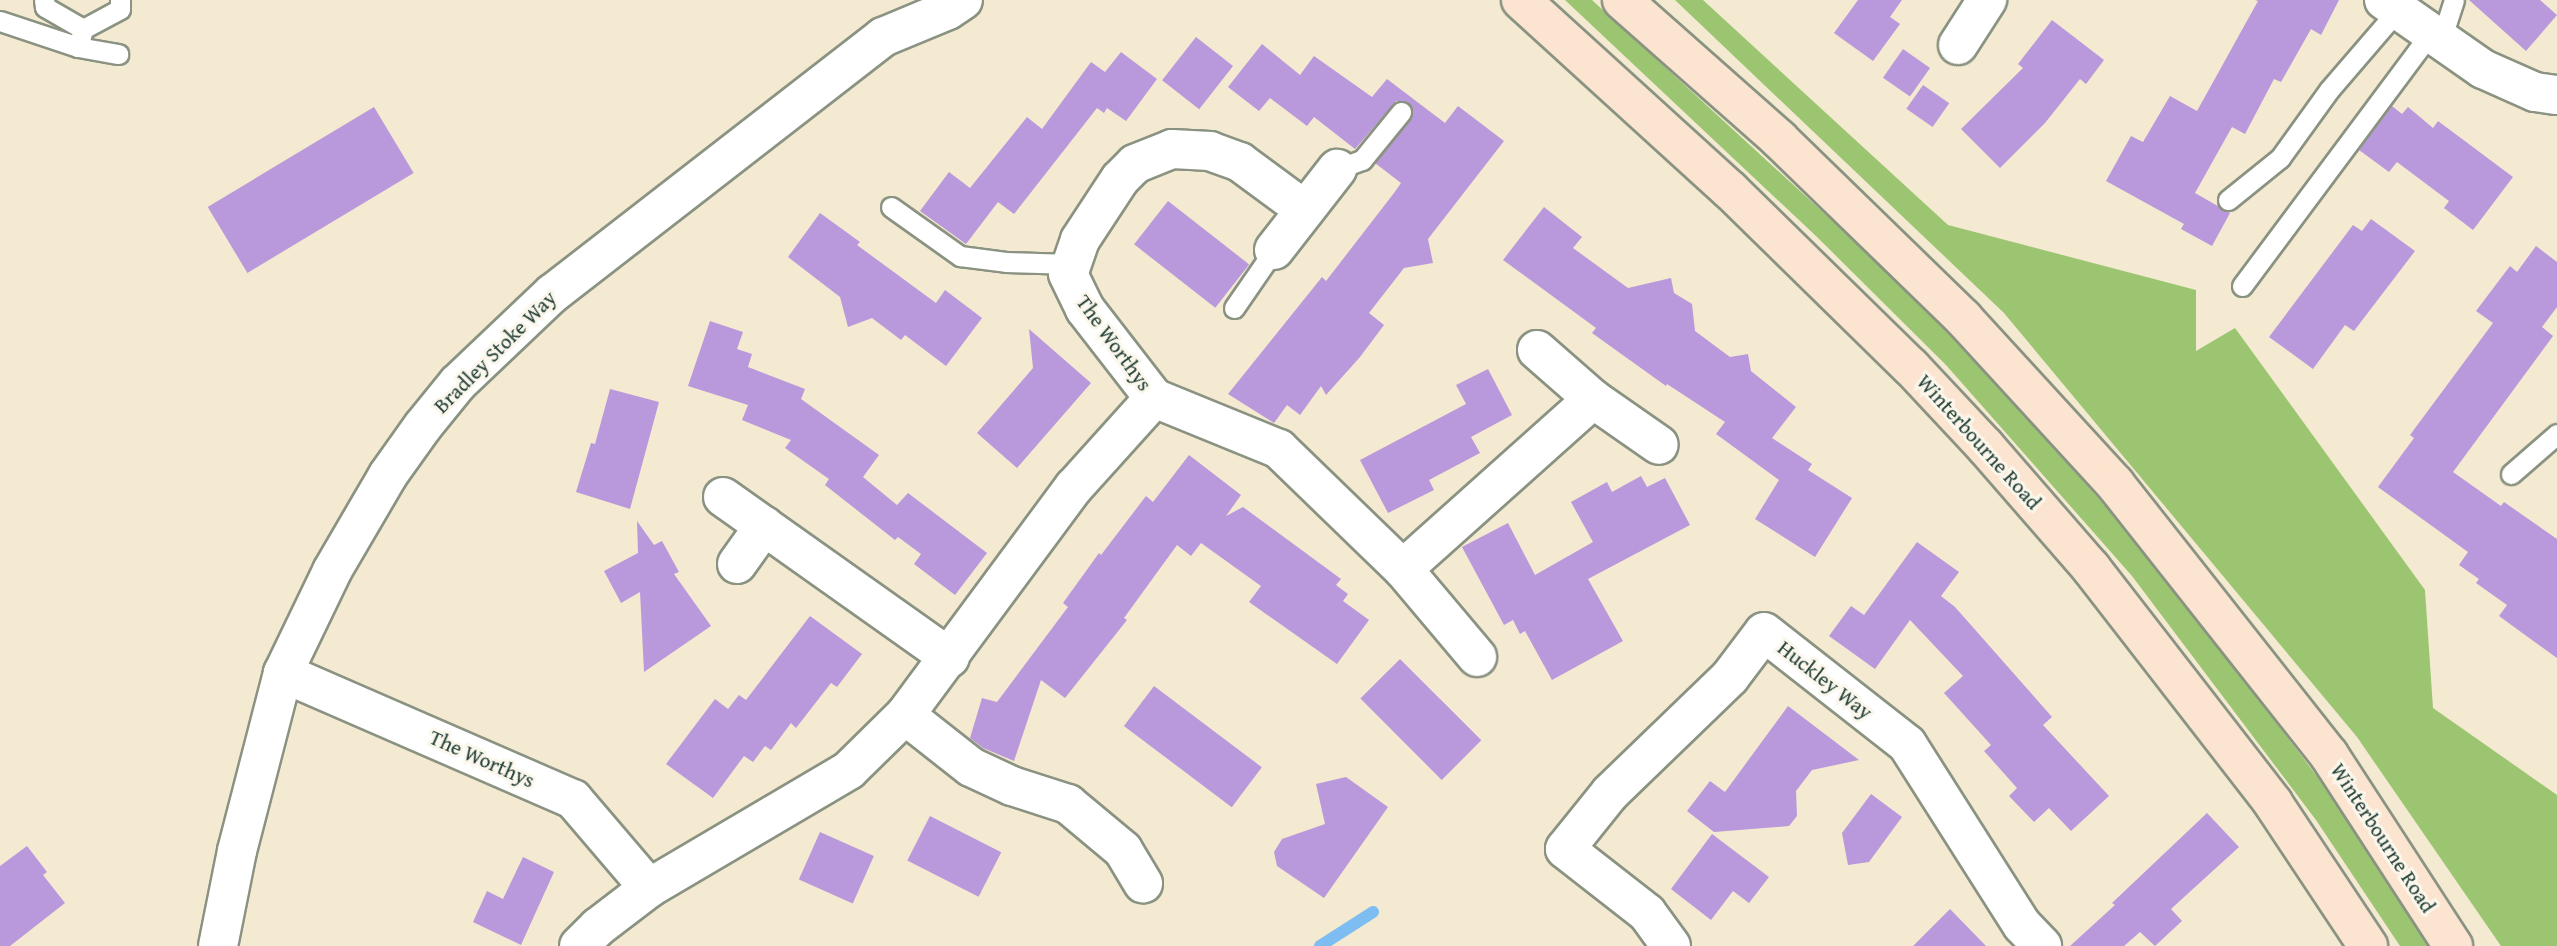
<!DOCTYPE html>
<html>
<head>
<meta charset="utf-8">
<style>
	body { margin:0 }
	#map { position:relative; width:2557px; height:946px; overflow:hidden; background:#f4e9d1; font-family:"Gentium Book Plus",serif }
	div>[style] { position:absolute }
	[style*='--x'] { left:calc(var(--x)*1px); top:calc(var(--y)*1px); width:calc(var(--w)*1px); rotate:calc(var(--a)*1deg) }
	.green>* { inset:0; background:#9cc572 }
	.stream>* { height:12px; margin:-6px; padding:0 6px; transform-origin:6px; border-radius:6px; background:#7ebdf2 }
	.building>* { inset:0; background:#b999db; transform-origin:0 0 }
	.roads { filter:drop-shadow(2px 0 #8a9382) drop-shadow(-2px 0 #8a9382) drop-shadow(0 2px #8a9382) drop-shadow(0 -2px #8a9382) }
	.service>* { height:19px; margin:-9.5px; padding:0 9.5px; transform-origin:9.5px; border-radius:9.5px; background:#fff }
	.minor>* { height:38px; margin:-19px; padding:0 19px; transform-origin:19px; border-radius:19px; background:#fff }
	.tertiary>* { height:38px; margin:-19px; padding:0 19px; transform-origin:19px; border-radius:19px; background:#fff }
	.secondary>* { height:38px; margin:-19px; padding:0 19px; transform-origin:19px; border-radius:19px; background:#fce5d0 }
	span { translate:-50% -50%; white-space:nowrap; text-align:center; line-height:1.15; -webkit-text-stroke:6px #fbf7ec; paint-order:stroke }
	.street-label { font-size:21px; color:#1f3d34 }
</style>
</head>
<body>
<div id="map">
	<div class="green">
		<i style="clip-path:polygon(1565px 0,1592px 0,1887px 271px,2006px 393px,2107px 508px,2215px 642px,2332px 796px,2429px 946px,2400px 946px,2316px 820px,2132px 576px,1946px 365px,1816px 236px)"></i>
		<i style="clip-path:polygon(1675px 0,1703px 0,1948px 225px,2196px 290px,2196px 351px,2235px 328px,2425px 590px,2433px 708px,2557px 795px,2557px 946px,2501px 946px,2357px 737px,2004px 313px)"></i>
	</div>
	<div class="stream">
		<i style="--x:1320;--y:946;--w:63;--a:-32.7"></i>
	</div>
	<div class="building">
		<i style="clip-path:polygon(1858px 0,1902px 0,1890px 17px,1900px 24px,1873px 61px,1834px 33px)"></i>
		<i style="clip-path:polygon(2255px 0,2339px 0,2321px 35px,2311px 29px,2281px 82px,2274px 79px,2245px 134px,2232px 127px,2195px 193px,2230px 213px,2212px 246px,2181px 229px,2184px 224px,2106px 181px,2131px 136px,2143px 142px,2170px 96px,2197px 111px,2258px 1px)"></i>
		<i style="clip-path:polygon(2469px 0,2540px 0,2557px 15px,2526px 51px)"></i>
		<i style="clip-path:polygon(2052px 20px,2104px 60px,2086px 84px,2080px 79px,2045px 123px,2000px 168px,1961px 129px,2023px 68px,2018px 64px)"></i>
		<i style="left:1196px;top:37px;width:47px;height:55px;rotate:38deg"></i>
		<i style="clip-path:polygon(1262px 44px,1300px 75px,1314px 56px,1372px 97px,1387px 79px,1445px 123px,1458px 106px,1504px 141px,1428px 239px,1433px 263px,1404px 268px,1369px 313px,1384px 325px,1360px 357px,1326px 395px,1321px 386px,1300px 415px,1287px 405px,1274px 423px,1228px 394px,1322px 277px,1326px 281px,1394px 193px,1401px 183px,1375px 163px,1413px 113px,1408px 102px,1396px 101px,1355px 149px,1314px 117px,1307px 126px,1270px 98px,1259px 111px,1228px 87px)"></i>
		<i style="left:1903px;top:49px;width:33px;height:35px;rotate:35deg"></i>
		<i style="clip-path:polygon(1121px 52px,1157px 79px,1126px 121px,1107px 108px,1104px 113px,1097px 108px,1014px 214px,998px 202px,966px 244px,920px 211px,949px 172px,970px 188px,1027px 117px,1042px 129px,1091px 62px,1105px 72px)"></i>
		<i style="left:1923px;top:85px;width:32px;height:29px;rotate:35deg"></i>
		<i style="clip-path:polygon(2392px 106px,2402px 114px,2408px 107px,2433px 128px,2438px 121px,2513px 177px,2473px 230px,2444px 208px,2449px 201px,2397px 162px,2389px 172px,2359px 150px)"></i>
		<i style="left:374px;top:107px;width:77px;height:194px;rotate:59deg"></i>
		<i style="left:1168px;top:201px;width:103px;height:55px;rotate:38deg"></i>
		<i style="clip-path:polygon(1544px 207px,1582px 237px,1573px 248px,1628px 288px,1671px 278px,1674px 293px,1692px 304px,1695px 331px,1730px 357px,1748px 354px,1751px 371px,1796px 407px,1772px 438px,1812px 464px,1808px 470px,1852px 498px,1815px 557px,1755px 519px,1779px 480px,1716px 434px,1725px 422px,1667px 384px,1666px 386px,1592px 333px,1596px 328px,1503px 260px)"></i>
		<i style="clip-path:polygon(820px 213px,860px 242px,857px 245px,936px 303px,945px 290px,982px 318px,946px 366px,905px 335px,901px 340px,872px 318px,848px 327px,840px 297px,788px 257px)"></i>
		<i style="clip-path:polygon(2371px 219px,2415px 251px,2354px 331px,2345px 325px,2313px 369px,2269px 337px,2353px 225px,2362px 231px)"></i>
		<i style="clip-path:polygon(2536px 246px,2557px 262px,2557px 307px,2542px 327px,2553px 336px,2453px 472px,2501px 506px,2504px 502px,2557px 539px,2557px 658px,2499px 616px,2507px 605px,2476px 583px,2479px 579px,2459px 565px,2468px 552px,2378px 487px,2414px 438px,2410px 435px,2493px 323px,2476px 311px,2510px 266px,2517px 272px)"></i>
		<i style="clip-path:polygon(710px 321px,743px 332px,737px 349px,752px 354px,748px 367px,805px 389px,801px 399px,879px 455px,863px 477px,897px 505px,908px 493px,987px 553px,955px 595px,914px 564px,921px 554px,898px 537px,895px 540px,825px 485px,829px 479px,785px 448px,791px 440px,742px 420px,748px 405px,688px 386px)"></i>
		<i style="clip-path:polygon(1029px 329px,1091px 383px,1017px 468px,977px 433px,1033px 368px)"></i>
		<i style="clip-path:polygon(1488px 369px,1512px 415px,1471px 437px,1480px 453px,1429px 480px,1434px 490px,1388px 513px,1360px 460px,1466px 404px,1456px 385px)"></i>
		<i style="clip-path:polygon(610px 389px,659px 402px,630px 509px,576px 492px,591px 443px,595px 444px)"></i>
		<i style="clip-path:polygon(1189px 455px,1241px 495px,1226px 516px,1243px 507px,1341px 579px,1336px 585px,1348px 594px,1343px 601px,1369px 620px,1337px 664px,1249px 602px,1261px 586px,1201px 543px,1191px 556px,1177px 545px,1124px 618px,1127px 620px,1065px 698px,1041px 680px,1014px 761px,983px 748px,970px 738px,982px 698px,997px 702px,1068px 607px,1063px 603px,1099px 553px,1101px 555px,1146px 496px,1153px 502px)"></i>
		<i style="clip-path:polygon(1641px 476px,1647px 487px,1665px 478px,1690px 525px,1588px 579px,1623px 641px,1552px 680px,1525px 631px,1520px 634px,1513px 620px,1504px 625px,1462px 547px,1508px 523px,1535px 575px,1593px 542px,1571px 502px,1607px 482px,1612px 492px)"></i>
		<i style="clip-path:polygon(637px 521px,654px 545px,662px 541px,679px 572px,674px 574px,711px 626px,644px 672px,640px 592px,621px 603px,604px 571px,638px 553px)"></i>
		<i style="clip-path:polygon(1917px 542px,1959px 572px,1941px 596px,1955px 607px,2052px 717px,2043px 725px,2109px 796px,2071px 831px,2049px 808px,2034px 822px,2009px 796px,2017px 788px,1984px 751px,1991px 745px,1944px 693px,1963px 676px,1910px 620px,1875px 669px,1829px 636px,1851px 606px,1864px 615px)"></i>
		<i style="clip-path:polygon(810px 616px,862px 654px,837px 687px,831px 683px,796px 728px,791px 723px,771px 750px,765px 746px,753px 762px,744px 756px,713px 798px,666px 764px,715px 699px,728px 709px,739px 695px,746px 700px)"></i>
		<i style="left:1400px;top:659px;width:115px;height:56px;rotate:45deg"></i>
		<i style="left:1154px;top:686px;width:135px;height:50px;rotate:37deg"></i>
		<i style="clip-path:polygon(1788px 706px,1859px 760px,1812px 770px,1796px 791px,1797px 816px,1789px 826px,1714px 832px,1687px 811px,1710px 781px,1725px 792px)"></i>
		<i style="clip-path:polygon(1346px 777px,1388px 807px,1324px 898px,1277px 866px,1274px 852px,1282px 839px,1325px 824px,1316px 784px)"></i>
		<i style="clip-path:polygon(1871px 794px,1902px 817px,1869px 862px,1848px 865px,1842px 833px)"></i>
		<i style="clip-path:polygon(2207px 813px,2239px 847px,2171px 909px,2182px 921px,2155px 946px,2140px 932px,2124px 946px,2070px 946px,2115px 905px,2112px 903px)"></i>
		<i style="left:930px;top:816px;width:80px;height:50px;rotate:27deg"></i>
		<i style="left:820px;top:832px;width:59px;height:52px;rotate:24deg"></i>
		<i style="clip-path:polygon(1712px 834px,1769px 877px,1749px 903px,1733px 891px,1711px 920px,1671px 889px)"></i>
		<i style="clip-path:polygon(27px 846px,47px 872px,43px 875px,65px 903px,10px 946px,0 946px,0 866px)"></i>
		<i style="clip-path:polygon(523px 857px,554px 872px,521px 945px,473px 922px,487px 891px,503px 899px)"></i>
		<i style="clip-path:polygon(1950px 909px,1986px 946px,1913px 946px)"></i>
	</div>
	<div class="roads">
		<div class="service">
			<i style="--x:44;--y:0;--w:7;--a:82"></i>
			<i style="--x:45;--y:7;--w:44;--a:30.1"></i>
			<i style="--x:0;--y:21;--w:82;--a:18.4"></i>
			<i style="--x:78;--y:47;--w:41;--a:9.9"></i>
			<i style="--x:2441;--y:40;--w:42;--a:-72"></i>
			<i style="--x:78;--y:47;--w:19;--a:-74"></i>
			<i style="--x:83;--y:29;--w:42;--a:-28.4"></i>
			<i style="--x:120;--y:9;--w:9;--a:-90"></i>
			<i style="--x:1337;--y:169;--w:27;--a:-20"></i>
			<i style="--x:1362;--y:160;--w:62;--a:-50.9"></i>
			<i style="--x:2228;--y:200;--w:67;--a:-38.9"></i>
			<i style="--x:2280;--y:158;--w:84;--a:-54.2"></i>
			<i style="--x:2329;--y:90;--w:104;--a:-49.3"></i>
			<i style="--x:891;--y:207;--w:85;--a:35.4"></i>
			<i style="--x:960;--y:256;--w:46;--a:7.4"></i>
			<i style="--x:1006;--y:262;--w:66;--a:1.7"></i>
			<i style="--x:2242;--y:286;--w:317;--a:-53.3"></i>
			<i style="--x:1234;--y:308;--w:70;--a:-55.4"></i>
			<i style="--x:2511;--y:474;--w:61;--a:-41"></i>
		</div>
		<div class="minor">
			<i style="--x:2384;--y:0;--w:121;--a:34.9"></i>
			<i style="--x:2483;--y:69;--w:57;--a:23.9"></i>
			<i style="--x:2535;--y:92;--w:22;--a:8"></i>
			<i style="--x:1958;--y:45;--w:54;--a:-57.2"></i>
			<i style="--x:1305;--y:210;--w:81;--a:-143.6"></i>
			<i style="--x:1240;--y:162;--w:32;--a:-160"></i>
			<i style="--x:1210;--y:151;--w:38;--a:-177"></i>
			<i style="--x:1172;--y:149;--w:40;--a:158"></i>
			<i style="--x:1135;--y:164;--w:21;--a:135"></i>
			<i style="--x:1120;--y:179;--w:73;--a:123.3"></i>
			<i style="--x:1080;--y:240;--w:36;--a:109"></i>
			<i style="--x:1068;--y:274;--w:39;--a:64"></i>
			<i style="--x:1085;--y:309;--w:113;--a:52.2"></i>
			<i style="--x:1154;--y:398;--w:135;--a:22.2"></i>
			<i style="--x:1279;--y:449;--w:173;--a:44.1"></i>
			<i style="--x:1403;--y:569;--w:115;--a:49.9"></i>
			<i style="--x:1274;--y:250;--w:103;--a:-52.1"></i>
			<i style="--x:1537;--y:350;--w:74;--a:41.2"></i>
			<i style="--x:723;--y:497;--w:278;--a:35.3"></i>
			<i style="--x:737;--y:564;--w:47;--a:-54.6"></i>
			<i style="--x:1403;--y:569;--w:255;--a:-41.8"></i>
			<i style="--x:1593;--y:399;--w:80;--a:34.9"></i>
			<i style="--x:283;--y:673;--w:316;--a:23.5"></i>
			<i style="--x:573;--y:799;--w:117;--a:49.5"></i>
			<i style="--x:905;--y:715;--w:84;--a:38.2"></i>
			<i style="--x:971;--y:767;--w:45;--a:24.9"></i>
			<i style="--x:1012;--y:786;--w:59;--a:17.8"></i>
			<i style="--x:1068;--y:804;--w:72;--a:39.9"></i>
			<i style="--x:1123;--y:850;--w:39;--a:59"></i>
			<i style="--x:579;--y:946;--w:27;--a:-45"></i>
			<i style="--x:598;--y:927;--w:64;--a:-37.4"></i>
			<i style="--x:649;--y:888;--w:232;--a:-30.5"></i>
			<i style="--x:849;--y:770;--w:78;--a:-44.5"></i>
			<i style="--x:905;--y:715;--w:284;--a:-53.5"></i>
			<i style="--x:1074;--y:487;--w:120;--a:-48"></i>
			<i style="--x:1671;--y:946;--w:41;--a:-126"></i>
			<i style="--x:1647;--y:913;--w:104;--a:-142"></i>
			<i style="--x:1565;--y:849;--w:72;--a:-51.2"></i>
			<i style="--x:1610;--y:793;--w:167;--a:-44"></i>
			<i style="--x:1730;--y:677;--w:56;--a:-52.9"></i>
			<i style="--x:1764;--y:632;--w:182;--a:38.1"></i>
			<i style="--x:1907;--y:744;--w:214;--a:57.6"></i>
			<i style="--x:2022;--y:925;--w:29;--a:46"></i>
		</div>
		<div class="tertiary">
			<i style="--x:218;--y:946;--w:97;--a:-78.7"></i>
			<i style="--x:237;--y:851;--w:184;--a:-75.5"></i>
			<i style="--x:283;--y:673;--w:113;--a:-64.3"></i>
			<i style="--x:332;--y:571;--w:111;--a:-59.7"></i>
			<i style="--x:388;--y:475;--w:60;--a:-54.5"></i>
			<i style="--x:423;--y:426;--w:55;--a:-50.9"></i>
			<i style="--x:458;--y:383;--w:131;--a:-43.5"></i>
			<i style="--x:553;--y:293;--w:418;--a:-37.8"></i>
			<i style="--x:883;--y:37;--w:70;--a:-22.6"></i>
			<i style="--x:948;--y:10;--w:18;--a:-34"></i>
		</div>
		<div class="secondary">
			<i style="--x:1521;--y:0;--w:282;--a:42.3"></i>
			<i style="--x:1730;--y:190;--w:253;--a:44.4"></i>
			<i style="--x:1911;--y:367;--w:108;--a:46.9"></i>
			<i style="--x:1985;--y:446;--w:162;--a:49"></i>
			<i style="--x:2091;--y:568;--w:297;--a:52.2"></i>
			<i style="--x:2273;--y:803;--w:172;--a:56.4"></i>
			<i style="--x:1622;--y:0;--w:210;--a:41.5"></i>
			<i style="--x:1779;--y:139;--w:257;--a:44.2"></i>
			<i style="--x:1963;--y:318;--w:225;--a:47.5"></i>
			<i style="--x:2115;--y:484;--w:345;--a:51.7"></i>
			<i style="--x:2329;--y:755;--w:228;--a:57"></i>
		</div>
	</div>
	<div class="street-label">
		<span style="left:1114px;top:343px;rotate:54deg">The Worthys</span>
		<span style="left:495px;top:352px;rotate:-45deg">Bradley Stoke Way</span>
		<span style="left:1979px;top:442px;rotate:48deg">Winterbourne Road</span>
		<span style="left:1825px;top:680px;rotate:38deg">Huckley Way</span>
		<span style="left:482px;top:759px;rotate:24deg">The Worthys</span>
		<span style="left:2383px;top:838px;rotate:57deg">Winterbourne Road</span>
	</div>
</div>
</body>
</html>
